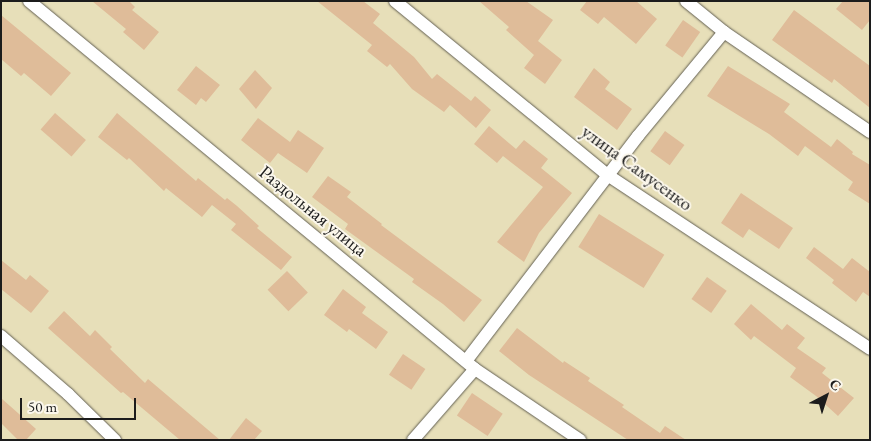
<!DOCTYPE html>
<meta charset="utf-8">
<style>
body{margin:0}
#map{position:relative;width:871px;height:441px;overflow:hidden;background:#e7dfb9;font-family:"EB Garamond",serif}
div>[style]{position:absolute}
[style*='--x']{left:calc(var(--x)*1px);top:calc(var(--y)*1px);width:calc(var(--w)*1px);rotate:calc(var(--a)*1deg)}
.building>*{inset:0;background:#dfbc99;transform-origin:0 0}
.roads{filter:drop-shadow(0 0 1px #636053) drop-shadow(0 0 1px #636053)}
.minor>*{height:12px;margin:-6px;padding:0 6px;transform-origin:6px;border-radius:6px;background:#fff}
span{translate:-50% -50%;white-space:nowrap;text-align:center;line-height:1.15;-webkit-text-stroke:4px #fbf7ec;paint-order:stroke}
.street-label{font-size:19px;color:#1c1c1c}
.frame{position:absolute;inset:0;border:2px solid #1c1c1c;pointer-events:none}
.north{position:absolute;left:801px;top:371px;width:50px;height:50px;-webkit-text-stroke:4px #fbf7ec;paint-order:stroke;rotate:40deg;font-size:14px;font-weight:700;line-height:20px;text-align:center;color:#1c1c1c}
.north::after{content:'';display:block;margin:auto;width:18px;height:22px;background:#1c1c1c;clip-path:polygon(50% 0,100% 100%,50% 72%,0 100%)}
.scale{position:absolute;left:20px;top:398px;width:116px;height:22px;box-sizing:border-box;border:2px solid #1c1c1c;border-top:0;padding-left:6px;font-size:15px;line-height:18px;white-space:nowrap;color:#1c1c1c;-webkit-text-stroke:4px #fbf7ec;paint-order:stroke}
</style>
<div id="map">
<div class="building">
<i style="clip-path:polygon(92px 1px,129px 1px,135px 7px,132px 10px,159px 32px,144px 50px,123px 32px,126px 29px)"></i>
<i style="clip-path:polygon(317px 1px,363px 1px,380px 14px,373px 23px,414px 57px,432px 79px,437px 74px,471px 101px,475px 96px,491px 110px,476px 128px,450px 105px,444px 112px,412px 89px,390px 64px,387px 67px,367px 51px,372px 45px)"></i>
<i style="clip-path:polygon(479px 1px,526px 1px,553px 20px,538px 41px,562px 60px,545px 84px,524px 68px,534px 55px,506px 30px,509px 27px)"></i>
<i style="clip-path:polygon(587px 1px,636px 1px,657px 19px,636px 44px,604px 17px,598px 24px,580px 10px)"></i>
<i style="clip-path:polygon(843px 1px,870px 1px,870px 20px,862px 30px,836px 9px)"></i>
<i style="clip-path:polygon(794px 10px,870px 66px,870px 108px,834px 79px,832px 83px,772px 40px)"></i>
<i style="clip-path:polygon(1px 15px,71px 73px,51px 96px,24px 73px,21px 76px,1px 59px)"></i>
<i style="left:683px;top:20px;width:21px;height:31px;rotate:35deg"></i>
<i style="clip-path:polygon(196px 66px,220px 85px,206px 102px,201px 98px,196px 105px,177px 90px)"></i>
<i style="clip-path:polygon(728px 66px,790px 104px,784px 112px,831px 147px,837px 139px,853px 152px,852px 154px,870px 165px,870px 204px,848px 190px,853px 182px,805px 146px,798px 156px,769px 134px,707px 96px)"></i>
<i style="clip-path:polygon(594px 68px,610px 82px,605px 89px,632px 109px,617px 130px,574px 97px)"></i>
<i style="clip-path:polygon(255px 70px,272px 88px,256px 109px,239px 89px)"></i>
<i style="left:55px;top:113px;width:41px;height:22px;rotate:41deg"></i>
<i style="clip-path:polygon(117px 113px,196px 181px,198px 178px,225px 200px,227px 198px,237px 206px,259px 226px,257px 228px,292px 257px,281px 270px,231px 230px,236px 224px,212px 205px,202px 217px,166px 188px,164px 191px,129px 158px,127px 160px,98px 137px)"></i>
<i style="clip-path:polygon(258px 118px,290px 142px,298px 130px,324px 148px,307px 173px,278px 153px,270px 163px,241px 140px)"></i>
<i style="clip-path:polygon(489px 126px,516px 149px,524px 140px,548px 159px,541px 168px,572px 193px,539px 233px,524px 262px,497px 242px,543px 187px,503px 156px,497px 163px,474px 144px)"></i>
<i style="left:665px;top:131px;width:24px;height:25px;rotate:36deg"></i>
<i style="clip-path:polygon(328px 176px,351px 192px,347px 197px,382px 224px,381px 225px,482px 300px,464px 322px,443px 304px,412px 282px,414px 279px,345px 229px,348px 224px,312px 197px)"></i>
<i style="clip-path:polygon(741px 193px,793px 228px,779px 249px,749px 229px,743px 238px,721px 223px)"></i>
<i style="left:599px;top:214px;width:77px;height:39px;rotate:32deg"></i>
<i style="clip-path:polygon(814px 247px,843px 269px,852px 258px,870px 272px,870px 297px,863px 292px,856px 302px,832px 283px,834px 280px,806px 258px)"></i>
<i style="clip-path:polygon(1px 260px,26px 280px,30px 275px,49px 291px,31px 313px,1px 289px)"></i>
<i style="left:287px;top:271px;width:30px;height:27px;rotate:46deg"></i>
<i style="left:707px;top:277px;width:24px;height:27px;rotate:35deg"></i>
<i style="clip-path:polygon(343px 289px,366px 307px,362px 313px,388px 332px,376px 349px,349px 329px,347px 332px,324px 315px)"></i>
<i style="clip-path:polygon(751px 304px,782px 330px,787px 324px,805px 338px,797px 348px,826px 368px,822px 373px,854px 398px,838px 416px,816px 396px,790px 377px,796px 368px,754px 336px,751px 340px,734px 324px)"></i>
<i style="clip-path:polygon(64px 311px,90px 336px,95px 330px,112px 347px,110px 349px,145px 383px,148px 379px,220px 440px,180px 440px,123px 392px,121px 393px,48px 328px)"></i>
<i style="clip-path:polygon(517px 328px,563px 363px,564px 361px,590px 378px,588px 381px,624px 405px,622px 407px,660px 433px,665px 426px,686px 440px,628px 440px,529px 375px,499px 351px)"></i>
<i style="left:403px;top:354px;width:27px;height:25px;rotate:34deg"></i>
<i style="left:472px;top:393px;width:37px;height:27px;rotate:34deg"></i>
<i style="clip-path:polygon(1px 398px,36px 429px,26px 440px,18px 440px,1px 423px)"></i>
<i style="clip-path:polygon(246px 418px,262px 431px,254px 440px,229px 440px)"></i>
</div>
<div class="roads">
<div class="minor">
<i style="--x:29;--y:1;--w:578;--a:39.53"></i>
<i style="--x:475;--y:369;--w:127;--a:34.1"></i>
<i style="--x:395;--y:1;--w:276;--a:39.3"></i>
<i style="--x:609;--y:176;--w:313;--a:33.5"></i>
<i style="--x:686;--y:1;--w:49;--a:39.2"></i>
<i style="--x:724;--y:32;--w:177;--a:34.4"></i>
<i style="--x:1;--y:336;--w:89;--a:40.9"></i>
<i style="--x:68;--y:394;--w:66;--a:44.4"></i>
<i style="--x:466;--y:361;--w:283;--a:-52.6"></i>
<i style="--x:638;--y:136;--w:135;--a:-50.4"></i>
<i style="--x:413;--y:440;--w:94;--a:-48.9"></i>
</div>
</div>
<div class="street-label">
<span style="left:637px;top:168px;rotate:36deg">улица Самусенко</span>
<span style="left:313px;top:211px;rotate:39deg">Раздольная улица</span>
</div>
<div class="frame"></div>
<div class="north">С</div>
<div class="scale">50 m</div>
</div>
